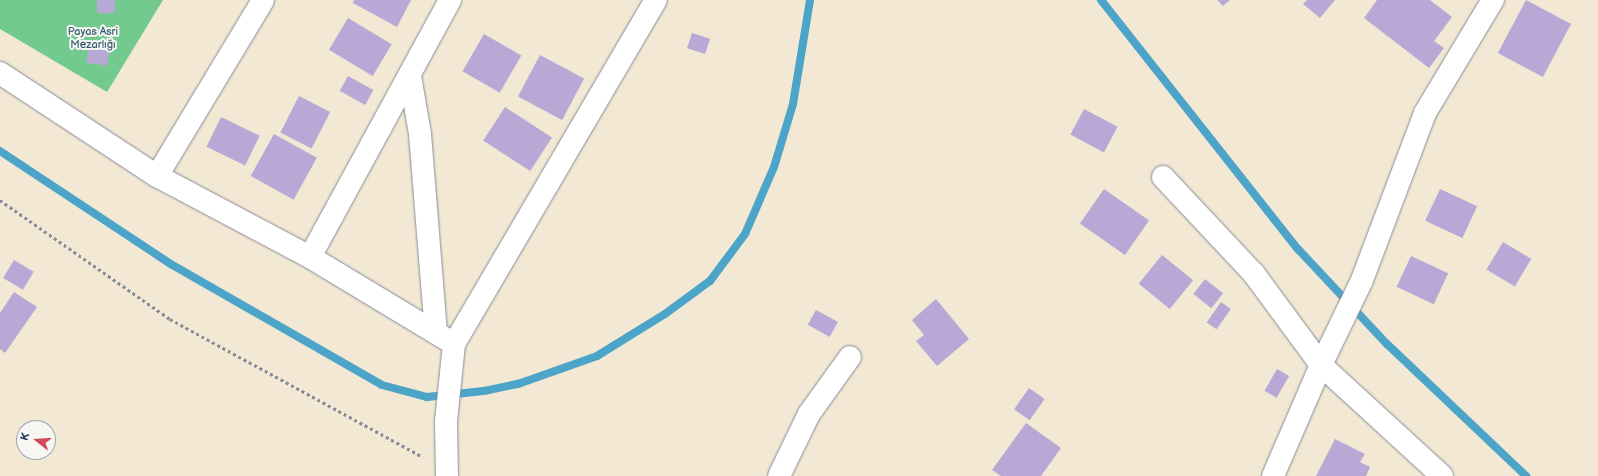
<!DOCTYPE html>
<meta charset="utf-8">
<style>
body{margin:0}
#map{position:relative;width:1598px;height:476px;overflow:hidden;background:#f2e8d3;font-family:"Balsamiq Sans",sans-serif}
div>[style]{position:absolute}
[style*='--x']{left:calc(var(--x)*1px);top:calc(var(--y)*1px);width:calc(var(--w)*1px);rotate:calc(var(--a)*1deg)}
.green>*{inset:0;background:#72ca8f}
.stream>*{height:8px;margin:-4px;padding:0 4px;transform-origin:4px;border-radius:4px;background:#4ca4c9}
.building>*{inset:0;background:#b7a8d5;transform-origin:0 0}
.path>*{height:2.5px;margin-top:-1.25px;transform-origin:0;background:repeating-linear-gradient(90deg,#868c98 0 3px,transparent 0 6px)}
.roads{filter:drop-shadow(0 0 1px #868c98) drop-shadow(0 0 1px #868c98)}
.minor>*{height:22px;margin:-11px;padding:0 11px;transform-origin:11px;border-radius:11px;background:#fff}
span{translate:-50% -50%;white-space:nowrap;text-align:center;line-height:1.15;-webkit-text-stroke:4px #f6f6f2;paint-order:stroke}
.park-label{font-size:11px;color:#355e6d}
.north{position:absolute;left:16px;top:420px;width:40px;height:40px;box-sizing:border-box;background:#f6f6f2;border:1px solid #9ea6b7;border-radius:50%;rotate:287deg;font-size:11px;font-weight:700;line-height:16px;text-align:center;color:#1b2f5e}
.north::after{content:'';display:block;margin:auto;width:14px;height:18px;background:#d1495b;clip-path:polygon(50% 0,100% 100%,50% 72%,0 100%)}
</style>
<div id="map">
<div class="green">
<i style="clip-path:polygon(0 0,163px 0,107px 92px,0 29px)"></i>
</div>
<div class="stream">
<i style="--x:1101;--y:0;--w:318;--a:51.7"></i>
<i style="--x:1298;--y:249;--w:130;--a:46.9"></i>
<i style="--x:1387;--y:344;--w:192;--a:43.5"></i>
<i style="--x:0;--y:151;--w:203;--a:33.5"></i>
<i style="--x:169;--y:263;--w:245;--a:29.8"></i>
<i style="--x:382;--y:385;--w:47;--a:14.9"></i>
<i style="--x:427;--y:397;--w:57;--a:-6"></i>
<i style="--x:484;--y:391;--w:35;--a:-12"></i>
<i style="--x:518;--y:384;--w:84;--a:-19.5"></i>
<i style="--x:597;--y:356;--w:80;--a:-31.7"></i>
<i style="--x:665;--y:314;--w:56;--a:-36.3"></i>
<i style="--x:710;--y:281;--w:59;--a:-53.3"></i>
<i style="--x:745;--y:234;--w:73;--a:-66.6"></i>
<i style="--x:774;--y:167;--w:66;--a:-73.2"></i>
<i style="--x:793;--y:104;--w:105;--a:-80.7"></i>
</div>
<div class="building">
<i style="left:97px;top:0;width:18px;height:13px"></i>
<i style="clip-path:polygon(354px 0,411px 0,397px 27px,353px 3px)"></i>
<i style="clip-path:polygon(1217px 0,1230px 0,1223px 6px)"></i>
<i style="clip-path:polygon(1307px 0,1335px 0,1320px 18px,1303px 4px)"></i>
<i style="clip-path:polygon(1377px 0,1430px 0,1452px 17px,1434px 41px,1444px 48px,1429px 68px,1364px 18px)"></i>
<i style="left:1526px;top:0;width:51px;height:60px;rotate:28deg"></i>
<i style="left:348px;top:18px;width:51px;height:37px;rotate:31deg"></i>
<i style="left:692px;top:33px;width:19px;height:16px;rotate:18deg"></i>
<i style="left:484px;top:34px;width:43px;height:43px;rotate:30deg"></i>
<i style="left:89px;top:45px;width:21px;height:18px;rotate:8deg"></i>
<i style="left:540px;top:55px;width:50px;height:47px;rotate:28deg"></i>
<i style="left:348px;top:76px;width:29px;height:17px;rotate:29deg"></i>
<i style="left:299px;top:96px;width:35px;height:41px;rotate:27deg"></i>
<i style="left:505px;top:107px;width:56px;height:40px;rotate:33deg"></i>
<i style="left:1084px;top:109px;width:38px;height:29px;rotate:28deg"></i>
<i style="left:221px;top:117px;width:43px;height:33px;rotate:26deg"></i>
<i style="left:274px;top:134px;width:49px;height:48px;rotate:29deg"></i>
<i style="left:1104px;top:189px;width:55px;height:42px;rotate:35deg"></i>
<i style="left:1440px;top:189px;width:41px;height:35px;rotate:25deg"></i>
<i style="left:1503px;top:242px;width:33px;height:32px;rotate:31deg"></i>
<i style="left:1162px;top:255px;width:40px;height:37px;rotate:39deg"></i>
<i style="left:1411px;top:256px;width:41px;height:34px;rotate:25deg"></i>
<i style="left:14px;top:260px;width:23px;height:21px;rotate:31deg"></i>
<i style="left:1205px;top:279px;width:23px;height:19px;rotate:38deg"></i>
<i style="clip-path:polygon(14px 292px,37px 307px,5px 353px,0 349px,0 313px)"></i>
<i style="clip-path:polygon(936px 299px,969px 339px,937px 366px,916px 341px,924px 335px,912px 320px)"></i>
<i style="left:1221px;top:302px;width:12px;height:25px;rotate:35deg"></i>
<i style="left:816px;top:310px;width:25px;height:17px;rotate:29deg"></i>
<i style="left:1277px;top:369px;width:14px;height:25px;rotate:30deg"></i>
<i style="left:1029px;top:388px;width:19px;height:26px;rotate:35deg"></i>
<i style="clip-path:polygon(1026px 423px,1061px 448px,1041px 476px,1001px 476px,992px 470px)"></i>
<i style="clip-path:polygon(1335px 439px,1365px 454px,1360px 462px,1370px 467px,1366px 476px,1316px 476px)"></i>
</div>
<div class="path">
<i style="--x:0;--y:200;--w:208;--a:35"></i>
<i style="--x:170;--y:319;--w:288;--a:28.6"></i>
</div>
<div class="roads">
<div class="minor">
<i style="--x:0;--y:73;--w:188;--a:33.3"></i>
<i style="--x:157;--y:176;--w:173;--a:27.9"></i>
<i style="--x:310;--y:257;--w:168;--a:31.1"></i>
<i style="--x:454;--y:344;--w:77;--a:95.9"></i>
<i style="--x:446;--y:421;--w:55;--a:89"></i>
<i style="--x:410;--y:76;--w:59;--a:80.2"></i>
<i style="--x:420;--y:134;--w:199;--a:85.4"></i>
<i style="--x:157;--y:176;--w:205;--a:-58.9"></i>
<i style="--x:1163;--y:177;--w:133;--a:46.8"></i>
<i style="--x:1254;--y:274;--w:113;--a:53.6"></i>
<i style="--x:1321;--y:365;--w:164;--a:42.5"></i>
<i style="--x:310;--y:257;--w:293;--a:-61.4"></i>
<i style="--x:454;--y:344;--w:399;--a:-59.6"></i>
<i style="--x:779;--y:476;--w:69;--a:-64.2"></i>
<i style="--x:809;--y:414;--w:70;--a:-54.3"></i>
<i style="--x:1273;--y:476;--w:121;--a:-66.6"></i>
<i style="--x:1321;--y:365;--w:94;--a:-64.2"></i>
<i style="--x:1362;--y:280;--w:178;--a:-69.3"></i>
<i style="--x:1425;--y:113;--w:132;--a:-59"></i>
</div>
</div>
<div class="park-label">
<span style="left:93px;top:39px">Payas Asri<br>Mezarlığı</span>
</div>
<div class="north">K</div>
</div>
